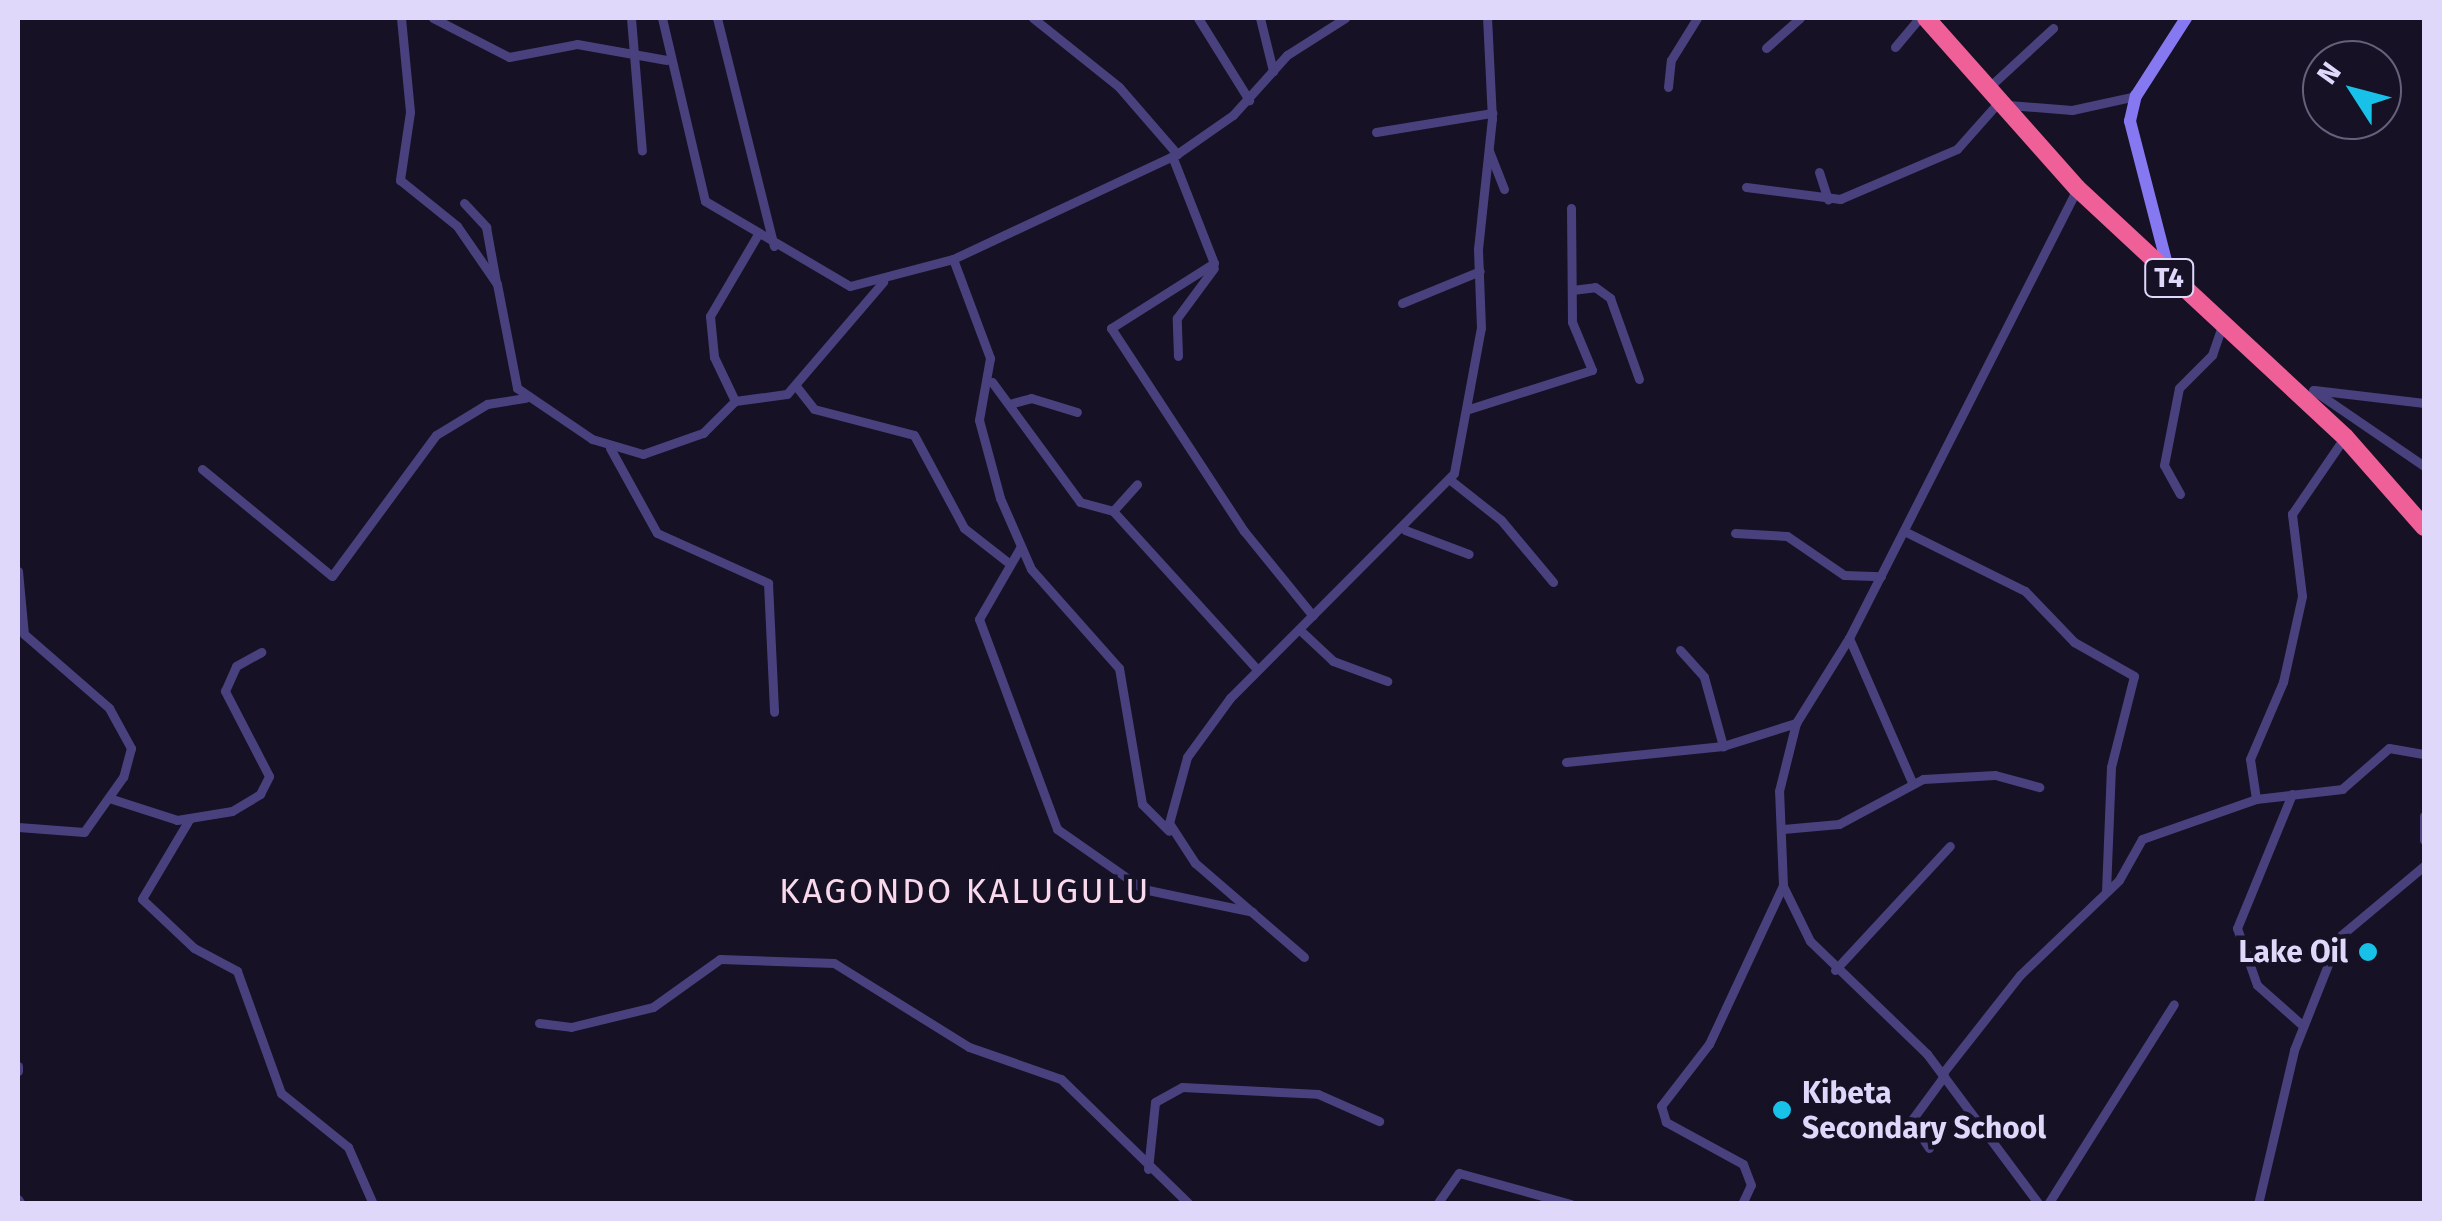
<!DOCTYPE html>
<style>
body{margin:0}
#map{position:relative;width:2442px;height:1221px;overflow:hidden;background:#161124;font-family:"Fira Sans",sans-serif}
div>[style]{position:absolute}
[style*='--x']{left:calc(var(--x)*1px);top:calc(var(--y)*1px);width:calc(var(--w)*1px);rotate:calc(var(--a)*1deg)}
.street>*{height:9px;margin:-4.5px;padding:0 4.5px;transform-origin:4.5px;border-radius:4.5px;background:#48417e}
.secondary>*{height:12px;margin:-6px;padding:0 6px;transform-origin:6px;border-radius:6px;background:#8678f1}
.highway>*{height:18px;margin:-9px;padding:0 9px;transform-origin:9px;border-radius:9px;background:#ef5f98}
.dots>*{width:28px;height:28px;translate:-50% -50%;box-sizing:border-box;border:5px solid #161124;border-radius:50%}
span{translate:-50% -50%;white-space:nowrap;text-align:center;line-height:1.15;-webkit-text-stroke:9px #161124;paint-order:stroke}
.shield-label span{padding:2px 8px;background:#161124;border:2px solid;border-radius:8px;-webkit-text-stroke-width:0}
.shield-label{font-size:28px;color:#dfd8fb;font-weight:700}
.poi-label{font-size:30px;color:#dfd8fb;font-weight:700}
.right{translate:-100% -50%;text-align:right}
.left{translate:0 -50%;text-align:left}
.quarter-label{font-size:35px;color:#fbd9ec;letter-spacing:2.5px}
.frame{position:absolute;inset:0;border:20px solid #dfd8fb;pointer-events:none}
.north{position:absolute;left:2302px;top:40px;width:100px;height:100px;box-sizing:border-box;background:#161124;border:2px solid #66617a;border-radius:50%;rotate:306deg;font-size:28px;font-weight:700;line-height:40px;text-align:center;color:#dfd8fb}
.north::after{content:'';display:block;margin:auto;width:35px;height:45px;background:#18c1e7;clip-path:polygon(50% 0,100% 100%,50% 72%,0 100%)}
</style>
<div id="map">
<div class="street">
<i style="--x:401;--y:18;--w:94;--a:84.5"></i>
<i style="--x:410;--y:112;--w:69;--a:98.4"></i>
<i style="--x:400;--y:180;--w:73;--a:38.9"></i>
<i style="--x:457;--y:226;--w:70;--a:55.4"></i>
<i style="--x:497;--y:284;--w:106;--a:79.1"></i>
<i style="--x:517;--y:388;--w:91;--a:34.2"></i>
<i style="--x:592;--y:439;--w:53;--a:16.4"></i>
<i style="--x:643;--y:454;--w:64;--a:-19.3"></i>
<i style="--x:703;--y:433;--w:45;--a:-45"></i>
<i style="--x:735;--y:401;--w:52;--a:-7.7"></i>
<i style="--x:787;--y:394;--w:148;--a:-49.4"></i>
<i style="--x:433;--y:18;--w:85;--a:27.2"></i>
<i style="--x:509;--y:57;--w:69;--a:-10.8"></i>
<i style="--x:577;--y:44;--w:91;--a:10.1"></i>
<i style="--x:631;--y:18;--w:133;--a:85.3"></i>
<i style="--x:662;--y:18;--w:188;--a:76.8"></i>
<i style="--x:705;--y:201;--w:168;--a:30.4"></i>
<i style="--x:850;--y:286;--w:106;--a:-14.7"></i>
<i style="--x:953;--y:259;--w:247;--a:-25.1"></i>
<i style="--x:1177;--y:154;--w:68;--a:-34.9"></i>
<i style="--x:1233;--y:115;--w:81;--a:-48"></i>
<i style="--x:1287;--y:55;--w:69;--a:-32.5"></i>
<i style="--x:717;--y:18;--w:235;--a:76"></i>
<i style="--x:1033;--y:18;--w:110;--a:38.7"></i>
<i style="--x:1119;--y:87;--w:89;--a:49.1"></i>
<i style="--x:1198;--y:18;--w:97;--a:58.1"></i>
<i style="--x:1260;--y:18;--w:55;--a:76.2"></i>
<i style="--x:1895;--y:47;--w:38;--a:-50"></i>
<i style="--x:1766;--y:48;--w:45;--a:-41.4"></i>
<i style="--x:1668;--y:87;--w:27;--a:-84"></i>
<i style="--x:1671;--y:60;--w:49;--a:-58.2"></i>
<i style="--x:1987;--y:89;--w:90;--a:-42.7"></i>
<i style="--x:1376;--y:132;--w:118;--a:-9.3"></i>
<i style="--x:1489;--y:151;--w:41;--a:68.5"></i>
<i style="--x:1172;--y:156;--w:115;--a:68.6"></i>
<i style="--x:1214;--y:263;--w:122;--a:147.7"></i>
<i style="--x:1111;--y:328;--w:243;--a:56.8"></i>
<i style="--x:1244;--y:531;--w:109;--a:50.9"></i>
<i style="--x:1819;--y:172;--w:29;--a:72"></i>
<i style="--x:1746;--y:187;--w:95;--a:7.3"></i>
<i style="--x:1840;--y:199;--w:127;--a:-23.1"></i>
<i style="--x:1957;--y:149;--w:60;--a:-48.4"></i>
<i style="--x:1997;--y:104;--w:75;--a:4.6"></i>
<i style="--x:2072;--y:110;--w:66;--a:-12.3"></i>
<i style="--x:464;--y:203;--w:33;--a:47"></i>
<i style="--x:486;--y:227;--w:56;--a:79.7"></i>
<i style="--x:953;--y:259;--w:106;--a:69.5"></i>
<i style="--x:990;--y:358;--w:63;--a:100.1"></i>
<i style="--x:979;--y:420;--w:81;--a:74.9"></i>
<i style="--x:1000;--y:498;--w:77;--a:66.4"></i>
<i style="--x:1031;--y:569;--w:132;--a:48.4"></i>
<i style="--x:1119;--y:668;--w:138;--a:80.4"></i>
<i style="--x:1142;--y:804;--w:38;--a:45"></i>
<i style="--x:1572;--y:290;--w:23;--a:-7"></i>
<i style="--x:1595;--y:287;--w:19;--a:36"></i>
<i style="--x:1610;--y:298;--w:86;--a:70.3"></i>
<i style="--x:1402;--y:303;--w:84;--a:-22.3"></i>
<i style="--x:1178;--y:356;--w:38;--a:-92"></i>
<i style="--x:1177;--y:318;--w:62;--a:-53.5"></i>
<i style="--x:992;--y:382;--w:149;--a:53.7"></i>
<i style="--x:1080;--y:502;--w:34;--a:15"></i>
<i style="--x:1113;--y:511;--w:36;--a:-48"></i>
<i style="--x:796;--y:386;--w:29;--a:52"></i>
<i style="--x:814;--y:409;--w:103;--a:14.6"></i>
<i style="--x:914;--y:435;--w:106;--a:61.7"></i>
<i style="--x:964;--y:528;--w:58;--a:38"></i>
<i style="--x:2313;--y:390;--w:135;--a:34.4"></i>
<i style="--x:2314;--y:390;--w:111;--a:6.7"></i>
<i style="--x:735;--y:401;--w:49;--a:-115.5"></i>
<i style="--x:714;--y:357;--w:41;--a:-95.6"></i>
<i style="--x:710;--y:316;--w:93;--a:-59.6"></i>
<i style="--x:1009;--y:404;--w:23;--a:-15"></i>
<i style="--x:1031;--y:398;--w:48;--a:16.9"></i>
<i style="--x:1469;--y:409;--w:129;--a:-17.6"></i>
<i style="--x:1592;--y:370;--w:52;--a:-112.6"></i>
<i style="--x:1572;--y:322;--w:114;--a:-90.5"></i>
<i style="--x:610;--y:448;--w:97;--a:61.1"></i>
<i style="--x:657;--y:533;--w:122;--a:24.2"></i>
<i style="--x:768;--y:583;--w:129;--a:87.3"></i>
<i style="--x:202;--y:469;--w:168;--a:39.5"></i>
<i style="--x:332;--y:576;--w:175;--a:-53.6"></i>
<i style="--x:436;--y:435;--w:60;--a:-31.3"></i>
<i style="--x:487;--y:404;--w:39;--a:-9"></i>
<i style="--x:1449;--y:479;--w:66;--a:38.3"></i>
<i style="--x:1501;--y:520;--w:81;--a:50"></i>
<i style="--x:2180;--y:494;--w:33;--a:-119"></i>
<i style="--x:2164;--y:465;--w:78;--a:-79"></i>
<i style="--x:2179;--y:388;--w:47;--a:-45"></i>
<i style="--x:2212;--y:355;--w:31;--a:-71"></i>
<i style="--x:1113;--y:511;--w:214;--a:47.7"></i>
<i style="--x:1405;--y:530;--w:68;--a:20.6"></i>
<i style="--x:1904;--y:531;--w:135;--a:26.4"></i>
<i style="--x:2025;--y:591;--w:71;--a:46.1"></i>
<i style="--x:2074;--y:642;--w:69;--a:29.5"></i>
<i style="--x:2134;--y:676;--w:94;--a:104.2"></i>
<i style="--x:2111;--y:767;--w:125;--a:92.3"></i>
<i style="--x:1735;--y:533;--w:52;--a:3.3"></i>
<i style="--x:1787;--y:536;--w:69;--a:34.4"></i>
<i style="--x:1844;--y:575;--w:37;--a:2"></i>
<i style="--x:1020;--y:548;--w:82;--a:120"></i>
<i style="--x:979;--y:619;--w:224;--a:69.6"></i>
<i style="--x:1057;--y:829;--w:105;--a:34.9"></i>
<i style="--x:1143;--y:889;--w:112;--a:11.8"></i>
<i style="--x:18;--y:571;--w:63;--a:84.6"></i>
<i style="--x:24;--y:634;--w:113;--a:41"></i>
<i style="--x:109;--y:708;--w:46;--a:61.2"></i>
<i style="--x:131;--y:748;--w:30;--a:105"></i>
<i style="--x:123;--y:777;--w:67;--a:125.3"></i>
<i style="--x:84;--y:832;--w:66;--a:-175.7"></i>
<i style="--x:1300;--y:630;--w:45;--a:43.2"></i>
<i style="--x:1333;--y:661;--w:58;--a:20.3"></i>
<i style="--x:1849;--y:638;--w:157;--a:66.4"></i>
<i style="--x:1680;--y:650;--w:36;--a:48"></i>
<i style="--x:1704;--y:677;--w:72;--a:74.6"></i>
<i style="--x:1566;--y:762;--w:158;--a:-5.8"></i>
<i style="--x:1723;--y:746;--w:77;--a:-17.5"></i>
<i style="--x:2292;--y:794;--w:145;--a:112.3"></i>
<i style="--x:2237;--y:928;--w:60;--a:70.7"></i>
<i style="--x:2257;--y:985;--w:60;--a:41.6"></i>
<i style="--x:109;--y:798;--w:71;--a:17.9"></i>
<i style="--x:177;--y:820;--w:56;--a:-9.3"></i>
<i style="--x:232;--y:811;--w:33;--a:-31"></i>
<i style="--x:260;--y:794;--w:20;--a:-63"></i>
<i style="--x:269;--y:776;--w:96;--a:-117.4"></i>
<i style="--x:225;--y:691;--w:27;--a:-66"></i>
<i style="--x:236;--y:666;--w:29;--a:-29"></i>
<i style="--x:2256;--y:799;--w:40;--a:-98.5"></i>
<i style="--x:2250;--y:759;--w:84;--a:-66.8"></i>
<i style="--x:2283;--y:682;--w:88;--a:-77.5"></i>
<i style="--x:2302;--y:596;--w:83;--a:-97"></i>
<i style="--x:2292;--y:514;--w:92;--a:-55.6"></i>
<i style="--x:2424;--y:816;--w:24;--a:90"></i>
<i style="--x:190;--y:818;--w:94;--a:120.7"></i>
<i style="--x:142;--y:899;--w:71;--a:43.3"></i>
<i style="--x:194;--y:948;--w:49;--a:28.1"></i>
<i style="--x:237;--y:971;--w:130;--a:70.2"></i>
<i style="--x:281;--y:1093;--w:86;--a:38.9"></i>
<i style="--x:348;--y:1147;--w:62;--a:66.3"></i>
<i style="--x:1783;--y:829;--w:56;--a:-5.1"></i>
<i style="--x:1839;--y:824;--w:95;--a:-28.2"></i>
<i style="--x:1923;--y:779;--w:72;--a:-3.2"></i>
<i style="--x:1995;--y:775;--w:46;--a:15.3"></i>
<i style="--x:1783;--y:886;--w:61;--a:63.9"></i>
<i style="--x:1810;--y:941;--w:163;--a:44"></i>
<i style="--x:1927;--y:1054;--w:187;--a:53.3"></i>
<i style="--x:1304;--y:957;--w:144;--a:-139.2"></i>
<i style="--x:1195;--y:863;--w:48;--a:-123"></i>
<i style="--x:1169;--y:823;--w:68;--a:-74.7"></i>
<i style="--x:1187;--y:757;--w:73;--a:-53.9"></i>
<i style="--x:1230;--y:698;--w:317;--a:-45.1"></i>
<i style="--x:1454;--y:473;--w:147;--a:-79.5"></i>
<i style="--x:1481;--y:328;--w:79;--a:-92.2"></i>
<i style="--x:1478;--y:249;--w:131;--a:-83.9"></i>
<i style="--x:1492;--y:119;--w:101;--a:-92.8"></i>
<i style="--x:1835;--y:970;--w:169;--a:-47.2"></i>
<i style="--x:539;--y:1023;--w:32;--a:7"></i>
<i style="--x:571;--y:1027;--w:84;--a:-13.7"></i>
<i style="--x:653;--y:1007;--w:82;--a:-35.6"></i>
<i style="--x:720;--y:959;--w:114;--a:2"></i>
<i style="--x:834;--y:963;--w:159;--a:31.9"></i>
<i style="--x:969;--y:1047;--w:97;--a:19.2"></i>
<i style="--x:1061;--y:1079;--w:179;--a:44.3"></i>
<i style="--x:18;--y:1066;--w:5;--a:90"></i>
<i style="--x:1942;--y:1074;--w:126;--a:-51.8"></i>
<i style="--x:2020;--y:975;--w:137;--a:-43.8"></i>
<i style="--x:2119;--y:880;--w:47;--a:-60.7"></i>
<i style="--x:2142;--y:839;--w:121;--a:-19.3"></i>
<i style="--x:2256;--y:799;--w:87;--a:-6.6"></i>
<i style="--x:2342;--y:789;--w:62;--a:-41.1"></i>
<i style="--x:2389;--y:748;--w:36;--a:10"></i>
<i style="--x:1929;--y:1148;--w:32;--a:-124"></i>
<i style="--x:1911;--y:1121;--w:56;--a:-53.7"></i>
<i style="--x:1148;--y:1169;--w:67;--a:-84"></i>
<i style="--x:1155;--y:1102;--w:31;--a:-29"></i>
<i style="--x:1182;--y:1087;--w:136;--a:2.9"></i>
<i style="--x:1318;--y:1094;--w:67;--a:23.9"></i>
<i style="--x:18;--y:1199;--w:6;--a:59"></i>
<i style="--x:1437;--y:1204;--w:38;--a:-55"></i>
<i style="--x:1459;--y:1173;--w:116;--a:15.5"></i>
<i style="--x:1742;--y:1204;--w:21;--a:-65"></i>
<i style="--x:1751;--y:1185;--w:22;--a:-111"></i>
<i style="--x:1743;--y:1164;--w:88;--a:-151.4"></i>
<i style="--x:1666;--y:1122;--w:17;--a:-107"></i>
<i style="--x:1661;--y:1106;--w:78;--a:-52.3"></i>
<i style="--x:1709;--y:1044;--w:175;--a:-65"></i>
<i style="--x:1783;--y:885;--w:94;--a:-92.4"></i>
<i style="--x:1779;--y:791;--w:70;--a:-76"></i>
<i style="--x:1796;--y:723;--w:100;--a:-58.1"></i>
<i style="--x:1849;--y:638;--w:504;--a:-63.08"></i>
<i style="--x:2048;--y:1204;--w:236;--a:-57.8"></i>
<i style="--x:2258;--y:1204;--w:158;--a:-76.8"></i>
<i style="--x:2294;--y:1050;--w:122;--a:-68.3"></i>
<i style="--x:2339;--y:937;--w:111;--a:-39.9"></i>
</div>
<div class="secondary">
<i style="--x:2170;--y:276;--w:160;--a:-104.5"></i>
<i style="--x:2130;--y:121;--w:26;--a:-77"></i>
<i style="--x:2136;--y:96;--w:93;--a:-57.3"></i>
</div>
<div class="highway">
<i style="--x:1926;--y:18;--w:227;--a:48.4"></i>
<i style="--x:2077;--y:188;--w:366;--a:42.9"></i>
<i style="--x:2345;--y:437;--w:120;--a:48.7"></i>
</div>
<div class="dots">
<i style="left:2368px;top:952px;background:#18c1e7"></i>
<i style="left:1782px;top:1110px;background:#18c1e7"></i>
</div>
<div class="shield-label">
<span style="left:2169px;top:278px">T4</span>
</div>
<div class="poi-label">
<span class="right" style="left:2348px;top:952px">Lake Oil</span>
<span class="left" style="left:1802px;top:1110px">Kibeta<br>Secondary School</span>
</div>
<div class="quarter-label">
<span style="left:965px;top:891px">KAGONDO KALUGULU</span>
</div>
<div class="frame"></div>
<div class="north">N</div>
</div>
